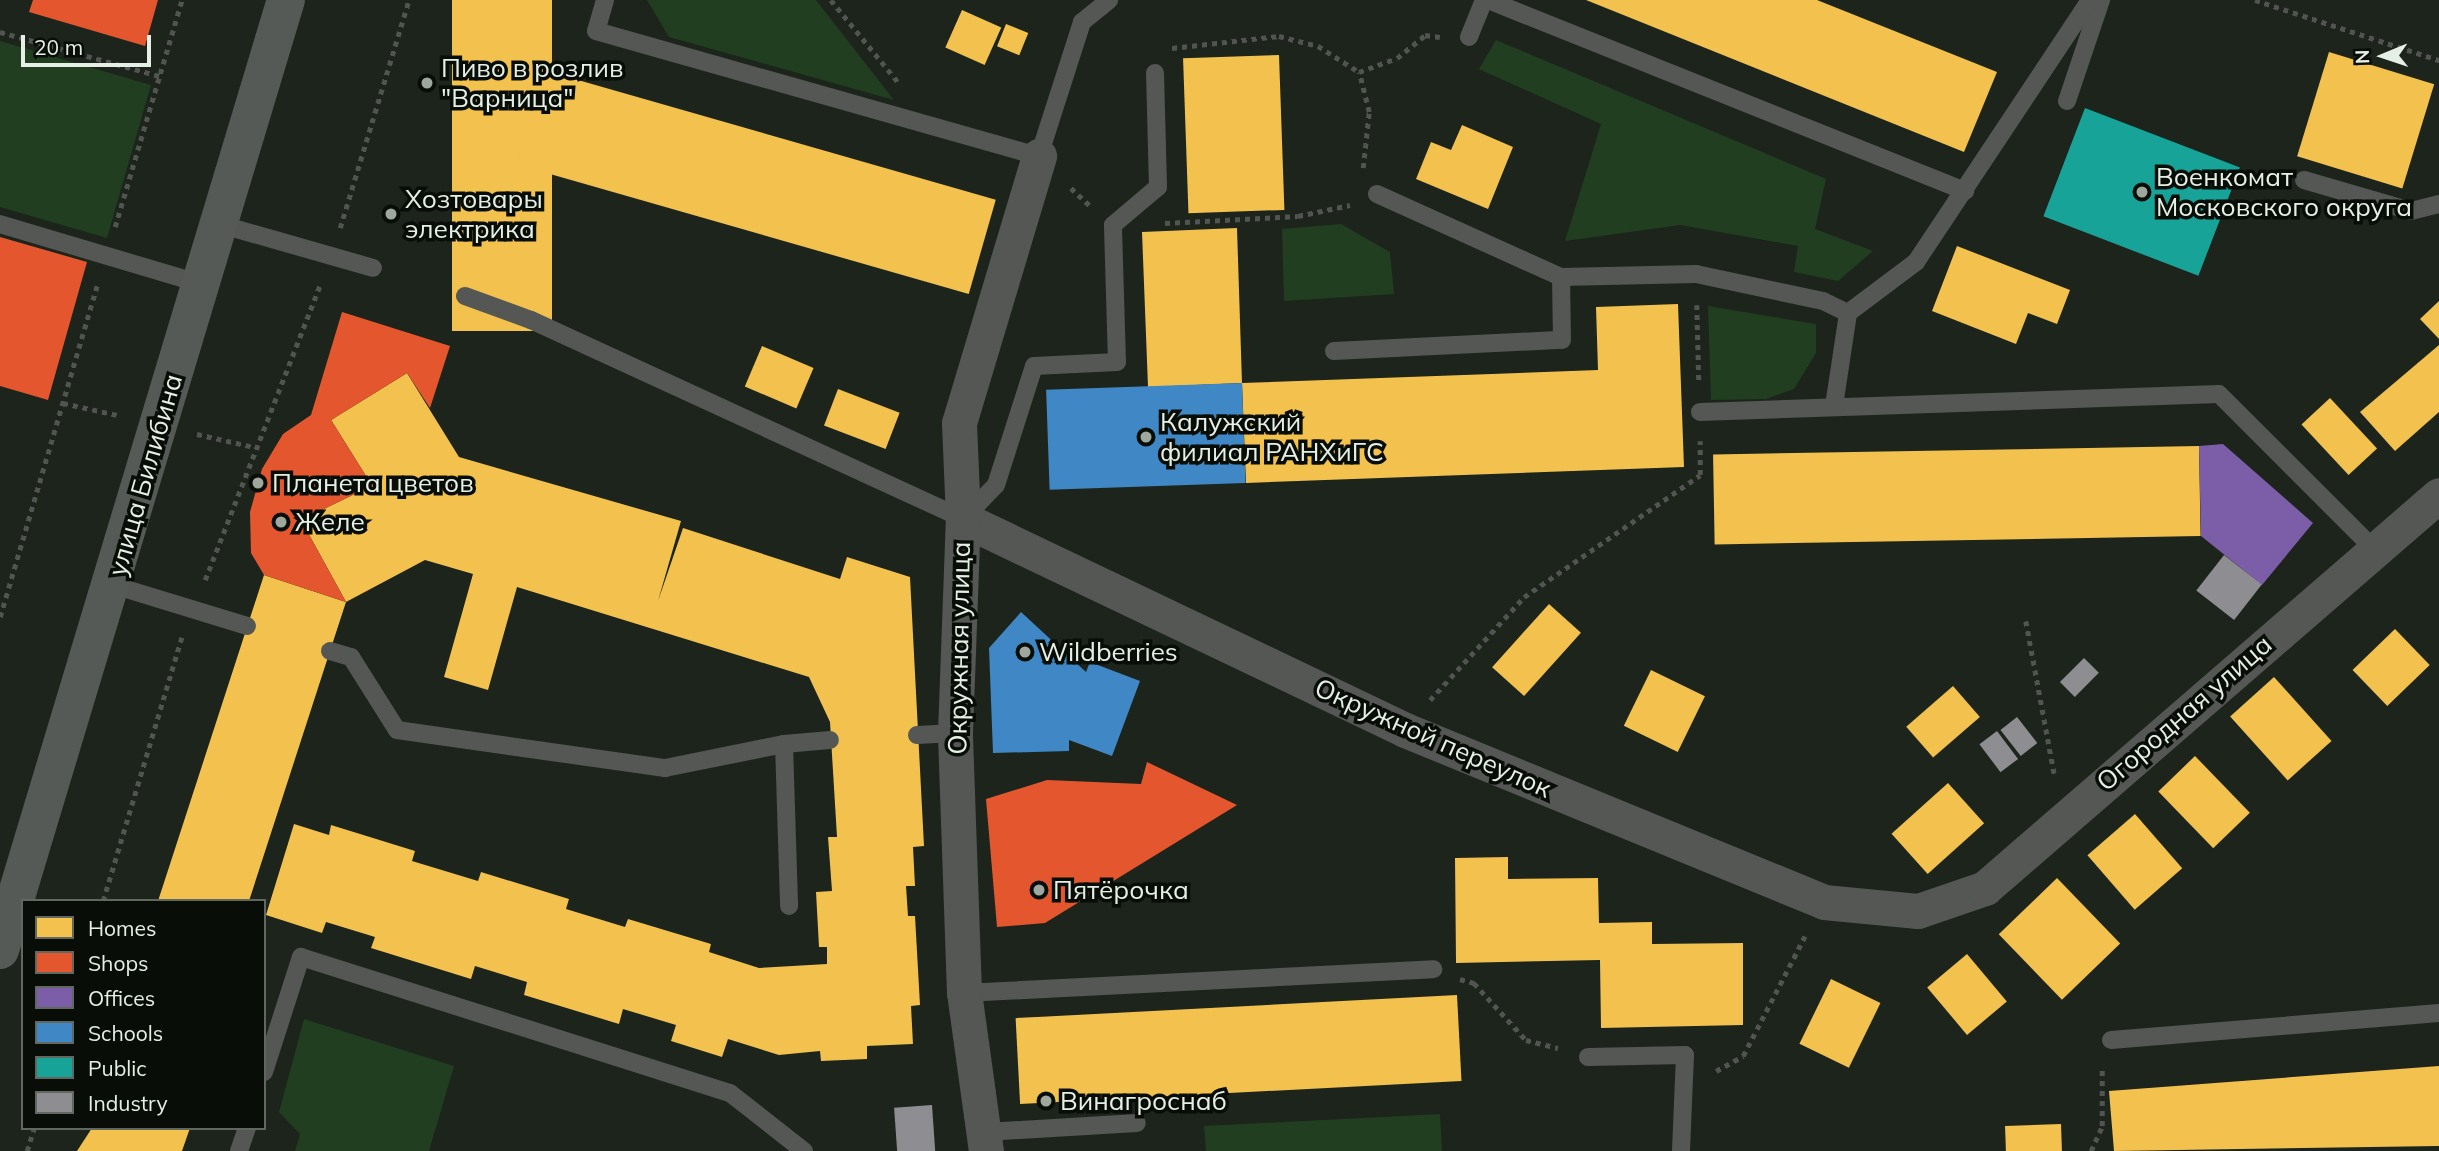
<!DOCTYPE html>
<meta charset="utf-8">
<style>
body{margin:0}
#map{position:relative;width:2439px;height:1151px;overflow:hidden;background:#1c241c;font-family:Mulish,sans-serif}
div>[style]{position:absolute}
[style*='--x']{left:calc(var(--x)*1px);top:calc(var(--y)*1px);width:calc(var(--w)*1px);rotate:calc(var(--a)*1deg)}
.green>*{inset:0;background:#213e20}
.homes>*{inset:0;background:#f2c14e;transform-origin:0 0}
.shops>*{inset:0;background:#e4572e}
.offices>*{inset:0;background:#7b5ea7}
.schools>*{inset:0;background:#3f88c5;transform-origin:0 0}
.public>*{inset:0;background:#17a398;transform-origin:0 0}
.industry>*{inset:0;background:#8d8d92;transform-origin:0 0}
.path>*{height:4.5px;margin-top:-2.25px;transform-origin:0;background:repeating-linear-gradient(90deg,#515450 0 5px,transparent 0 10px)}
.service>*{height:18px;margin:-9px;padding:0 9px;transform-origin:9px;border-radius:9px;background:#545754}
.minor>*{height:35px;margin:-17.5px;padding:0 17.5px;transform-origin:17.5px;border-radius:17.5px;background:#545754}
.secondary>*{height:38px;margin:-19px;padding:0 19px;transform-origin:19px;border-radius:19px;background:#565a56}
.dots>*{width:19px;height:19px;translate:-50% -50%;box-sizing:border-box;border:4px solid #080e07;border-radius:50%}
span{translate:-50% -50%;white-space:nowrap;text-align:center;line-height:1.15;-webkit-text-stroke:7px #080e07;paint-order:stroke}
.poi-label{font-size:26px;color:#e6efe5}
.left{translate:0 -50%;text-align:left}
.street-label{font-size:26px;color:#e6efe5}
.legend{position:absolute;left:21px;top:899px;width:245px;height:231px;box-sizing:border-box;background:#080e07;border:2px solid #616860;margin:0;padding:9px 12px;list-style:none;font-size:21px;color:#e6efe5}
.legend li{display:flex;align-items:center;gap:14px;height:35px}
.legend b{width:35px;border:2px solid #616860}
.north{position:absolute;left:2348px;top:21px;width:70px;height:70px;-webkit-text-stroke:5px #080e07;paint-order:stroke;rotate:268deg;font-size:19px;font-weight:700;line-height:28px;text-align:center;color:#e6efe5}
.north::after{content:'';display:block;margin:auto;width:24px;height:32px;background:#e6efe5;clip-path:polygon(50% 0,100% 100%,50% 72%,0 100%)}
.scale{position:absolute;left:21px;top:35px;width:130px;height:32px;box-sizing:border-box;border:4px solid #e6efe5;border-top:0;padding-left:9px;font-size:21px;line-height:24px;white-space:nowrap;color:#e6efe5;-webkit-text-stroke:5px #080e07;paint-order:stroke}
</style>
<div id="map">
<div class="green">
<i style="clip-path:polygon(647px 0,816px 0,894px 100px,669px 37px)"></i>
<i style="clip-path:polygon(1496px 40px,1826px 179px,1815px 229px,1873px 251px,1838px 281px,1794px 272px,1798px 246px,1680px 225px,1565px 241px,1601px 124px,1479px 69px)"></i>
<i style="clip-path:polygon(0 41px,151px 85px,107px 238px,0 207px)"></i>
<i style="clip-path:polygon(1341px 224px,1390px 252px,1394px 294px,1284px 301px,1282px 229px)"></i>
<i style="clip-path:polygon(1708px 306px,1816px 324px,1816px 353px,1794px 389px,1766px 399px,1711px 400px)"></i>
<i style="clip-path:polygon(304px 1019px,454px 1066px,429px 1151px,295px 1151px,300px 1134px,279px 1112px)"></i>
<i style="clip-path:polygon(1440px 1114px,1442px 1151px,1206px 1151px,1204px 1126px)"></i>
</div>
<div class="homes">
<i style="left:452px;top:0;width:100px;height:331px"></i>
<i style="clip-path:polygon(1586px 0,1817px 0,1997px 72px,1964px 152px)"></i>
<i style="left:962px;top:10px;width:43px;height:41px;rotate:24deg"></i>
<i style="left:1006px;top:24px;width:24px;height:24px;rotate:22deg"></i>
<i style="left:2329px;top:52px;width:110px;height:109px;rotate:17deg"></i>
<i style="left:1279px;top:55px;width:155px;height:96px;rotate:88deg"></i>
<i style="left:543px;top:70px;width:471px;height:98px;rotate:16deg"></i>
<i style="clip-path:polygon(1462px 125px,1513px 147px,1488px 209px,1416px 179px,1431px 142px,1451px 150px)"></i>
<i style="clip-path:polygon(1237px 228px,1242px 383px,1598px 370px,1596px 307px,1678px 304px,1684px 467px,1246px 483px,1242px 383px,1148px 387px,1142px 232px)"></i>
<i style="clip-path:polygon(1957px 246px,2070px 290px,2057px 324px,2028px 313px,2016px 344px,1932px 311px)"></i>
<i style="clip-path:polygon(2439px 301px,2439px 339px,2420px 319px)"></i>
<i style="clip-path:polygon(2439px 345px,2439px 412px,2395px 451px,2360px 412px)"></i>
<i style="left:762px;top:346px;width:56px;height:44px;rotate:23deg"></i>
<i style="clip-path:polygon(407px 373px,459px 457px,681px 521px,658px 601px,683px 528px,840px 579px,847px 557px,910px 577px,924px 846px,913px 847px,915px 886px,906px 886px,908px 916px,915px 916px,920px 1005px,911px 1006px,913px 1044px,867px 1046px,867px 1059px,821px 1061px,820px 1051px,779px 1055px,728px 1039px,722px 1057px,671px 1041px,676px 1025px,623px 1009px,619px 1024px,524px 995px,527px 982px,475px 966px,471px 979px,371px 948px,375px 937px,326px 922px,322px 933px,266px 915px,294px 824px,329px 835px,331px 825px,415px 851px,412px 861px,478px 881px,481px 872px,569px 899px,566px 909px,625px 927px,628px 919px,711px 944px,709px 952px,759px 968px,827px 964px,827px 947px,819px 947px,816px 892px,832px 891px,828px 837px,837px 837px,830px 722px,809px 677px,517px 587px,488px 690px,444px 677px,473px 574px,425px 560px,346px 602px,301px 520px,361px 491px,366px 476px,331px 420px)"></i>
<i style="left:838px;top:389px;width:66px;height:39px;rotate:21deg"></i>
<i style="left:2330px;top:398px;width:69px;height:39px;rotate:47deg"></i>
<i style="left:2199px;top:446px;width:90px;height:486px;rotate:89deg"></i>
<i style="clip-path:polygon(264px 575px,346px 602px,330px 651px,249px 901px,158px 901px)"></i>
<i style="left:1549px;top:604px;width:43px;height:85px;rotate:42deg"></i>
<i style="left:2395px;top:629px;width:50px;height:59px;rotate:46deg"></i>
<i style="left:1651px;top:670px;width:60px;height:62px;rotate:26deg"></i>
<i style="left:2274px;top:677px;width:86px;height:59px;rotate:48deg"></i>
<i style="left:1953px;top:686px;width:41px;height:62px;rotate:49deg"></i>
<i style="left:2195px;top:756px;width:79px;height:51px;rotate:46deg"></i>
<i style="left:1948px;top:783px;width:54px;height:76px;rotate:48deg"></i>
<i style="left:2135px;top:814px;width:72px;height:63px;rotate:49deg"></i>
<i style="clip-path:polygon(1508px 857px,1508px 879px,1598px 878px,1599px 923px,1652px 922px,1652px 944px,1743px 943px,1743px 1025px,1601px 1028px,1600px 960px,1456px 963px,1455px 858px)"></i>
<i style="left:2057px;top:878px;width:91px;height:81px;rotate:46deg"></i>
<i style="left:1967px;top:954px;width:62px;height:52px;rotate:50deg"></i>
<i style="left:1831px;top:979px;width:55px;height:72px;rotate:26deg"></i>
<i style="left:1457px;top:995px;width:86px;height:442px;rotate:87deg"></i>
<i style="clip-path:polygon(2439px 1066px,2439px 1146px,2114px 1151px,2109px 1091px)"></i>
<i style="left:2061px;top:1124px;width:27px;height:56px;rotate:88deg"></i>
<i style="clip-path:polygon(92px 1128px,190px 1128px,182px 1151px,77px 1151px)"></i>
</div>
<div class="shops">
<i style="clip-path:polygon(33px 0,158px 0,145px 46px,29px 12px)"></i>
<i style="clip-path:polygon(0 237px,87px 262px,48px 400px,0 386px)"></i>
<i style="clip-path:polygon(342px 312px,450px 346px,430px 408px,407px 373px,331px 420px,366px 476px,361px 491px,301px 520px,346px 602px,264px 575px,251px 553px,250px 512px,262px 469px,283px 434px,311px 415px)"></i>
<i style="clip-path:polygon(1147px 762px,1237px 805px,1045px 923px,997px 927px,986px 799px,1047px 780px,1141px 784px)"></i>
</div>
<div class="offices">
<i style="clip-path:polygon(2223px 444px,2313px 523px,2262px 585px,2201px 536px,2199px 446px)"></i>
</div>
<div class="schools">
<i style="left:1242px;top:383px;width:100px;height:196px;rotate:88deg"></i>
<i style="clip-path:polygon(1021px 612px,1086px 672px,1090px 662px,1140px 681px,1112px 756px,1069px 740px,1069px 751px,993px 753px,989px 648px)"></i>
</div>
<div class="public">
<i style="left:2085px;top:108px;width:166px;height:116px;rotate:21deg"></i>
</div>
<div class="industry">
<i style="left:2224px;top:555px;width:48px;height:45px;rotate:38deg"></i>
<i style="left:2084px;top:658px;width:21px;height:34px;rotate:45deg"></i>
<i style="left:2017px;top:717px;width:33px;height:21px;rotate:52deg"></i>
<i style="left:1997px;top:731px;width:35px;height:22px;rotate:53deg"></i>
<i style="left:932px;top:1105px;width:46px;height:38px;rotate:86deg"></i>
</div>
<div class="path">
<i style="--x:831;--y:0;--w:107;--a:50.7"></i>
<i style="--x:2255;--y:0;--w:194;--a:18.1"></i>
<i style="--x:0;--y:32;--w:166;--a:15.4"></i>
<i style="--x:1172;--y:48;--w:108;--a:-6.4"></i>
<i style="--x:1279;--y:36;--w:40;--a:14.4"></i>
<i style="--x:1318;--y:46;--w:49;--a:32.4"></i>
<i style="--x:1363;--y:168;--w:56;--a:-83.9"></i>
<i style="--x:1369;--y:112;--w:41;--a:-104"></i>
<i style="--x:1359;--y:72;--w:40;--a:-20.2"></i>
<i style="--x:1397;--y:58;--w:36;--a:-39"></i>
<i style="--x:1425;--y:35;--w:15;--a:8"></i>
<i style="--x:1071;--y:188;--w:26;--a:43"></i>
<i style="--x:1165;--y:223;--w:133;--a:-3"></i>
<i style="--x:1298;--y:216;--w:53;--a:-11.9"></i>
<i style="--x:115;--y:227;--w:237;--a:-73.6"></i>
<i style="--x:340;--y:228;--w:238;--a:-73.2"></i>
<i style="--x:1697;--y:305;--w:78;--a:88.5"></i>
<i style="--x:63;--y:403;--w:55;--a:12.5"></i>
<i style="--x:197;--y:434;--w:58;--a:12.8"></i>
<i style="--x:205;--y:580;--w:317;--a:-68.7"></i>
<i style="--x:0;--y:617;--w:345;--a:-73.7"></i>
<i style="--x:2026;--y:621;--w:159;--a:79.5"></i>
<i style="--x:1430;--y:700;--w:139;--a:-47.6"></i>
<i style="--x:1524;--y:597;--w:214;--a:-34.7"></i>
<i style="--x:1700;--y:475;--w:34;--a:-90"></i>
<i style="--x:103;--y:901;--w:277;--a:-73.4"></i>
<i style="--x:1460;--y:979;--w:15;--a:16"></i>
<i style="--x:1474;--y:983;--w:77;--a:47.6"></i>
<i style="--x:1526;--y:1040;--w:33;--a:14"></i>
<i style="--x:1716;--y:1071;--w:31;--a:-29"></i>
<i style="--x:1743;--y:1056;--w:135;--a:-62.7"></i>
<i style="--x:27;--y:1151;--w:24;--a:-73"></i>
<i style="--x:2091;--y:1151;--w:27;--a:-66"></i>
<i style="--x:2102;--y:1126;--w:59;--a:-90"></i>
</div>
<div class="service">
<i style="--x:605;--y:0;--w:32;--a:106"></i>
<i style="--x:596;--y:31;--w:460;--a:15.8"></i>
<i style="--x:1039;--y:156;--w:141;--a:-72.2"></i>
<i style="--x:1082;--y:22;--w:35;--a:-39"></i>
<i style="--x:1488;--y:0;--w:514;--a:21.82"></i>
<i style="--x:1469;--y:37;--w:40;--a:-68"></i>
<i style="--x:2067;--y:101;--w:107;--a:-71.4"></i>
<i style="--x:2304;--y:180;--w:111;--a:16.2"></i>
<i style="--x:2411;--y:211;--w:29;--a:-14"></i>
<i style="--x:1377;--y:194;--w:202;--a:24.3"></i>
<i style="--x:0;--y:224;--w:210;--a:16.6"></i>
<i style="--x:219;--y:224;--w:160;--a:15.9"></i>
<i style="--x:465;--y:296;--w:70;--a:20"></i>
<i style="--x:531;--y:320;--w:476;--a:24.7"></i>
<i style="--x:963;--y:519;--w:47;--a:-45.9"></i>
<i style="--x:996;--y:485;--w:125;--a:-72.3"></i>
<i style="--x:1034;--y:366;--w:83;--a:-2.8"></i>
<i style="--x:1117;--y:362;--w:137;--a:-91.7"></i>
<i style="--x:1113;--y:225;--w:59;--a:-40.2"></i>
<i style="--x:1158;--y:187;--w:114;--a:-91.5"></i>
<i style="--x:1334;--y:351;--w:228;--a:-2.8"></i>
<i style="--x:1562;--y:340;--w:63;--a:-90.9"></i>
<i style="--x:1561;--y:277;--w:135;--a:-1.3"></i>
<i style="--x:1696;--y:274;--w:130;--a:12"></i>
<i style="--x:1823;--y:301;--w:28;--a:26"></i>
<i style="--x:1834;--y:406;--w:94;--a:-81.4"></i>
<i style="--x:1848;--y:313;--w:85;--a:-36.9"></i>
<i style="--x:1916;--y:262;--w:315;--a:-56.4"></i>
<i style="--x:1700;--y:412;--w:519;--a:-1.99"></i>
<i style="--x:2219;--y:394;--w:219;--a:45"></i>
<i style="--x:113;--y:585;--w:140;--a:17"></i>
<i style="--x:330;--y:651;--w:22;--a:16"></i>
<i style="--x:351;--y:657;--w:86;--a:57.8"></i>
<i style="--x:397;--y:730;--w:271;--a:8.1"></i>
<i style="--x:665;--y:768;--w:121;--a:-11.4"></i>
<i style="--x:784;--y:744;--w:162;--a:88.2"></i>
<i style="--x:917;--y:735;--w:38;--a:-3"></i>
<i style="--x:784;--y:744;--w:46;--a:-5"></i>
<i style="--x:964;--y:993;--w:470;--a:-2.9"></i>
<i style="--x:2111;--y:1040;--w:329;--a:-4.7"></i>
<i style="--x:1588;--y:1057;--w:97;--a:-1.2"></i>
<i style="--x:1685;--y:1055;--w:96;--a:92.4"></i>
<i style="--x:264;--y:1072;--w:121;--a:-72.2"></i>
<i style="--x:301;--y:957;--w:450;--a:17.6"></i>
<i style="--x:730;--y:1093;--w:94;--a:38.1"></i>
<i style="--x:986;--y:1132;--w:151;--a:-3.4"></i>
<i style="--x:239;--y:1151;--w:24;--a:-71"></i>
</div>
<div class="minor">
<i style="--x:963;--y:519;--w:490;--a:25.5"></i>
<i style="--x:1405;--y:730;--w:453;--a:22.3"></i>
<i style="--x:1824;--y:902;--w:94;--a:5.5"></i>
<i style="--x:1918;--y:911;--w:71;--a:-18.9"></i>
<i style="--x:1985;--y:888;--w:600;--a:-40.88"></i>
<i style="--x:986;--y:1151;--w:160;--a:-97.9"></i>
<i style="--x:964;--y:993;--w:260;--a:-92"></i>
<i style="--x:955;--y:733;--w:214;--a:-87.9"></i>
<i style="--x:963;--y:519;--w:96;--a:-92.4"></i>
<i style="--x:959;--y:423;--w:279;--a:-73.3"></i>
</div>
<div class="secondary">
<i style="--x:0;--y:950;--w:992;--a:-73.25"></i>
</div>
<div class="dots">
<i style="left:427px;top:83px;background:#9fa89f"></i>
<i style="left:2142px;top:192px;background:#9fa89f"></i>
<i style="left:391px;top:214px;background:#9fa89f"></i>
<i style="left:1146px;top:437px;background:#9fa89f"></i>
<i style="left:258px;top:483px;background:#9fa89f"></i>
<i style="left:281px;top:522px;background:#9fa89f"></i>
<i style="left:1025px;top:652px;background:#9fa89f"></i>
<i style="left:1039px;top:890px;background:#9fa89f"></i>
<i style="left:1046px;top:1101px;background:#9fa89f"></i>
</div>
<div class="poi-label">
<span class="left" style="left:441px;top:83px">Пиво в розлив<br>"Варница"</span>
<span class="left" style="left:2156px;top:192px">Военкомат<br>Московского округа</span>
<span class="left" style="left:405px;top:214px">Хозтовары<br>электрика</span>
<span class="left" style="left:1160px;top:437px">Калужский<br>филиал РАНХиГС</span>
<span class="left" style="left:272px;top:483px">Планета цветов</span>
<span class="left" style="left:295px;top:522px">Желе</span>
<span class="left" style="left:1039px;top:652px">Wildberries</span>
<span class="left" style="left:1053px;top:890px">Пятёрочка</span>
<span class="left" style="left:1060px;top:1101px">Винагроснаб</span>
</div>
<div class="street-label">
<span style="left:145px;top:475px;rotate:-74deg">улица Билибина</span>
<span style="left:959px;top:648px;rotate:-89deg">Окружная улица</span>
<span style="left:2184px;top:713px;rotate:-41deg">Огородная улица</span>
<span style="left:1433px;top:738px;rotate:24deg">Окружной переулок</span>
</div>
<ul class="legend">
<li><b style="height:19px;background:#f2c14e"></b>Homes</li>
<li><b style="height:19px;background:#e4572e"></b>Shops</li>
<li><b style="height:19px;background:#7b5ea7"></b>Offices</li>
<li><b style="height:19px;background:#3f88c5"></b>Schools</li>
<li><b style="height:19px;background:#17a398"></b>Public</li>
<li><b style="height:19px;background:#8d8d92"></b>Industry</li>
</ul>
<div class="north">N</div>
<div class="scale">20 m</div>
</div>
